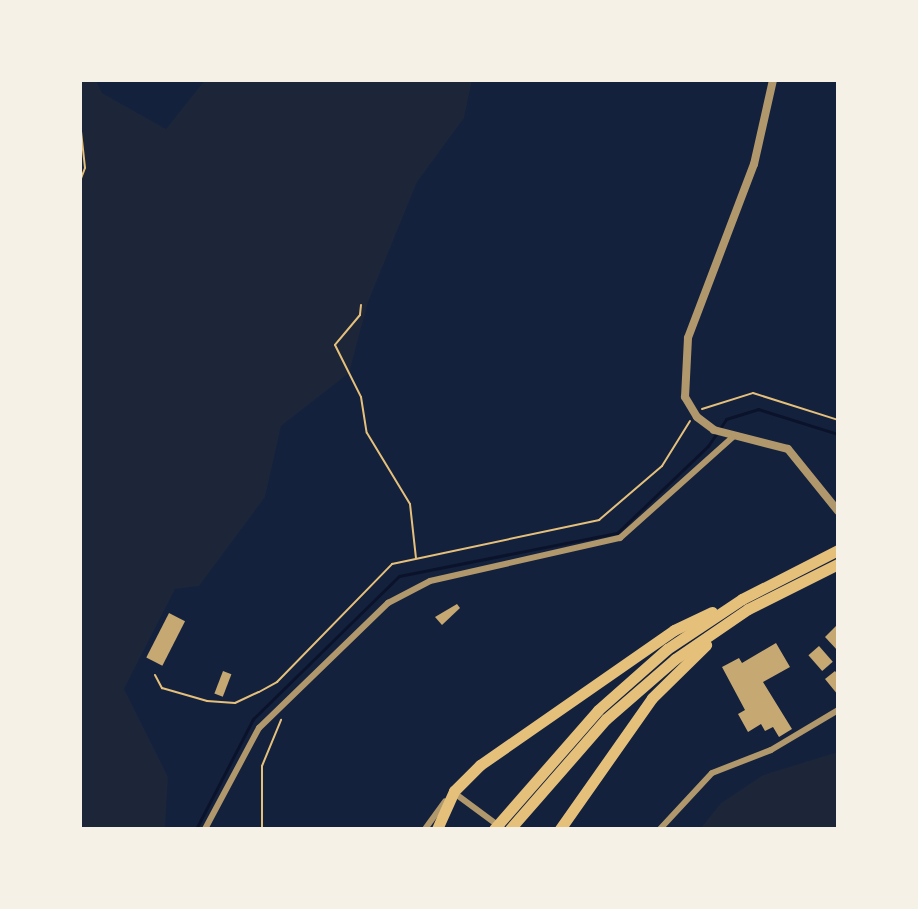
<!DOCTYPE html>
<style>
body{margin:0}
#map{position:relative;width:918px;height:909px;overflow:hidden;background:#14213d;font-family:"Source Serif 4",serif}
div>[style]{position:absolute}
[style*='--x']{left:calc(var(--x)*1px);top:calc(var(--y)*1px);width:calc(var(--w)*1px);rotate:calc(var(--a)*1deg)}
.green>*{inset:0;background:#1d2539}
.stream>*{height:3px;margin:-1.5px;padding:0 1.5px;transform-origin:1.5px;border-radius:1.5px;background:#0b132b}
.building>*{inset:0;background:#c6a872;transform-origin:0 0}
.path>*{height:2px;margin:-1px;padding:0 1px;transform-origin:1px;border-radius:1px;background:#e5c07b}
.service>*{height:3px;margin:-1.5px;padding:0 1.5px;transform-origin:1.5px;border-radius:1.5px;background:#b1986c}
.minor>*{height:6px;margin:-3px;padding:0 3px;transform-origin:3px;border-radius:3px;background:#b1986c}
.tertiary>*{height:8px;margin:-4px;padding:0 4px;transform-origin:4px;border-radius:4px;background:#b1986c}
.trunk>*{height:11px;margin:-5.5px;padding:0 5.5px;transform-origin:5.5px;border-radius:5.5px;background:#e5c07b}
span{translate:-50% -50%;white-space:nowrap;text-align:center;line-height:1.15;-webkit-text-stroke:8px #f6f1e7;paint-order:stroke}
.frame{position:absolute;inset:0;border:82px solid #f6f1e7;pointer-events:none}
</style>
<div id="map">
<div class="green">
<i style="clip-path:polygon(80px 80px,96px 80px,102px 93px,166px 129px,205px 80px,472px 80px,464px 118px,417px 182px,368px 302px,349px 373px,281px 426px,265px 497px,199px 586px,175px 589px,124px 689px,168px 777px,165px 829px,80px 829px)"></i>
<i style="clip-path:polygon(838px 752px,838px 829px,700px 829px,721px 803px,763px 775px)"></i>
</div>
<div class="stream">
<i style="--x:196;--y:829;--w:124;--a:-62.6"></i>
<i style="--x:253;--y:719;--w:204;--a:-44.4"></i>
<i style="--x:399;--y:576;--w:222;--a:-11.2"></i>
<i style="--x:617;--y:533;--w:126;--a:-43.7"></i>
<i style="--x:708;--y:446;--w:32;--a:-56"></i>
<i style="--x:726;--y:419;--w:34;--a:-17"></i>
<i style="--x:758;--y:409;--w:84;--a:17.4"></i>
</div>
<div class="building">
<i style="clip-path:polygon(457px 604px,460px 608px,442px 625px,435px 617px)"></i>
<i style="left:169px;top:613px;width:18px;height:50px;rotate:27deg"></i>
<i style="clip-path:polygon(838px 624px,838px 651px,825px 637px)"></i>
<i style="clip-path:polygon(776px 643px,790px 667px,763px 682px,792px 729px,779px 737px,773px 727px,765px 731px,761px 724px,748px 732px,738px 714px,745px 710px,722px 667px,739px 658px,742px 663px)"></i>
<i style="left:819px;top:646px;width:21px;height:14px;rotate:49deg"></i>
<i style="left:223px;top:671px;width:9px;height:24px;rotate:21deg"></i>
<i style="clip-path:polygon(835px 671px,838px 675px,838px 695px,825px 679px)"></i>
</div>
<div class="path">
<i style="--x:80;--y:122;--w:46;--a:83.8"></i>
<i style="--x:85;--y:168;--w:14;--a:111"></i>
<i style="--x:361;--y:305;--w:10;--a:96"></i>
<i style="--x:360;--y:315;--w:39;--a:130"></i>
<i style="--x:335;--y:345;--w:58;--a:63.4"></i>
<i style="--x:361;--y:397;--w:36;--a:81"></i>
<i style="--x:367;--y:433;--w:83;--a:58.8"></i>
<i style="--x:410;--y:504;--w:54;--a:83.7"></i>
<i style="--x:702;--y:409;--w:53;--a:-17.4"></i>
<i style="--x:753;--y:393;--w:89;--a:17.6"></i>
<i style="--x:155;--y:675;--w:15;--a:62"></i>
<i style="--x:162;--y:688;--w:47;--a:16.1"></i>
<i style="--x:207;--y:701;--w:28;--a:4"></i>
<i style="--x:235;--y:703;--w:26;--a:-25"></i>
<i style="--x:259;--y:692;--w:21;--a:-29"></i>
<i style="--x:277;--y:682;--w:165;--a:-45.7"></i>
<i style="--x:392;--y:564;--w:212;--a:-12"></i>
<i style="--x:599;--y:520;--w:83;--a:-40.6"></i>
<i style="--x:662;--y:466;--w:53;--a:-58.1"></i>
<i style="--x:262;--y:829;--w:63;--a:-90"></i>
<i style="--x:262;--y:766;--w:50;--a:-67.6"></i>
</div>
<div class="service">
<i style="--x:183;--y:80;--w:5;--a:0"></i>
</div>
<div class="minor">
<i style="--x:453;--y:792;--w:62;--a:36.5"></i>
<i style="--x:205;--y:829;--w:115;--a:-61.9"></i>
<i style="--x:259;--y:728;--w:180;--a:-44.1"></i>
<i style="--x:388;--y:603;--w:47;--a:-27.6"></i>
<i style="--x:430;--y:581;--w:195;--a:-12.8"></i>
<i style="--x:620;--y:538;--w:154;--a:-41.8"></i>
<i style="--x:425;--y:829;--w:34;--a:-54"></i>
<i style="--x:660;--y:829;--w:76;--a:-47.1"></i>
<i style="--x:712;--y:773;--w:63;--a:-21.3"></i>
<i style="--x:771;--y:750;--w:78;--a:-30.8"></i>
</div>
<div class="tertiary">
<i style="--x:773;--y:80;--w:86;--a:102.7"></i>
<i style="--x:754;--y:164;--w:186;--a:110.8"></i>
<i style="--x:688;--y:338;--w:59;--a:92.9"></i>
<i style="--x:685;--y:397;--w:23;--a:59"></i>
<i style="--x:697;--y:417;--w:21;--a:37"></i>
<i style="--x:714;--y:430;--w:76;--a:14.4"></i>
<i style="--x:788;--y:449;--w:80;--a:51.1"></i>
</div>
<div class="trunk">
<i style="--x:437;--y:829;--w:42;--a:-65.9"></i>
<i style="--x:454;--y:791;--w:37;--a:-45"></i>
<i style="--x:480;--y:765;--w:236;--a:-34.8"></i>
<i style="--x:674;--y:630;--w:42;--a:-25.3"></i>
<i style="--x:494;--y:829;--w:158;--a:-48.8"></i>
<i style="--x:598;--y:710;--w:92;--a:-41.5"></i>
<i style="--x:667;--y:649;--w:90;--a:-33.7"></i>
<i style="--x:742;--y:599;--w:108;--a:-27"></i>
<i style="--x:510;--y:829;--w:146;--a:-48.9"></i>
<i style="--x:606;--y:719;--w:91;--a:-41"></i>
<i style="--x:675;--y:659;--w:88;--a:-34.4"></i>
<i style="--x:748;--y:609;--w:101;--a:-26.6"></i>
<i style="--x:560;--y:829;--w:160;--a:-54.9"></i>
<i style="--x:652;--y:698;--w:76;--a:-44.5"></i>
</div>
<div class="frame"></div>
</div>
